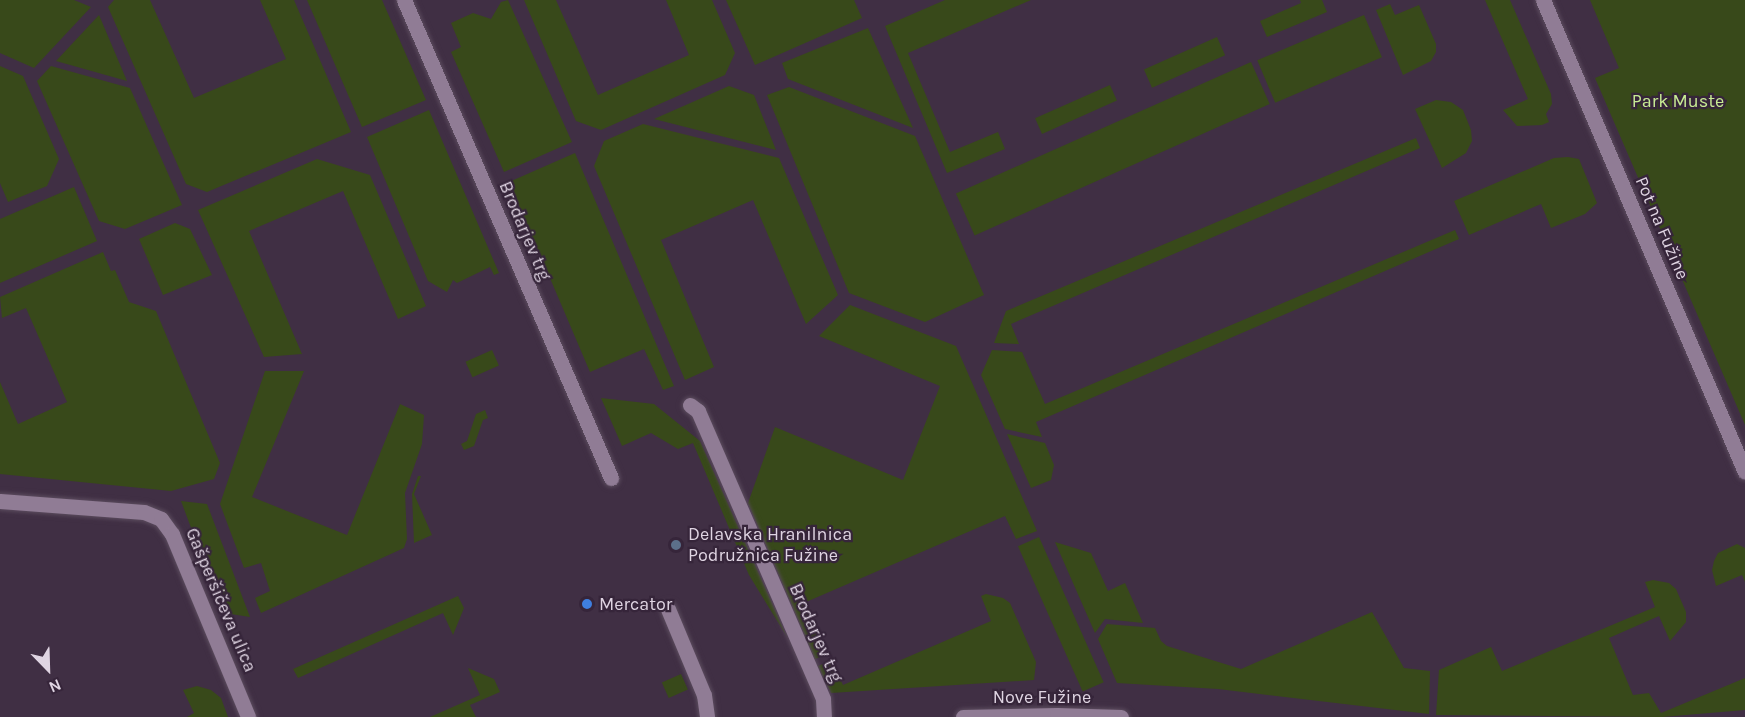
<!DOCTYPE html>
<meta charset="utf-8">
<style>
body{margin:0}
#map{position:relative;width:1745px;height:717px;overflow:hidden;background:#402f44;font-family:Karla,sans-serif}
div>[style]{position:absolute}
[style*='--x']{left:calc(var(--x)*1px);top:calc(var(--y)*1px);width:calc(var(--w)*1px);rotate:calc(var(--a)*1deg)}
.green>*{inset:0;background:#38491a;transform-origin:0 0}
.roads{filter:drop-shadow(0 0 2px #5b4c5e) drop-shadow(0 0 2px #5b4c5e)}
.service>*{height:15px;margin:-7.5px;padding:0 7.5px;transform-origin:7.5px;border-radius:7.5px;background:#907c95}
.pedestrian>*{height:15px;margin:-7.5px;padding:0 7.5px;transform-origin:7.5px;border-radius:7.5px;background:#907c95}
.minor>*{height:15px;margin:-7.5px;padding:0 7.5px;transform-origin:7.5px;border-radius:7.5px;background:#907c95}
.tertiary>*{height:15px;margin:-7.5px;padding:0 7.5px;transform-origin:7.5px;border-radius:7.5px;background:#907c95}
.dots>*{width:16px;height:16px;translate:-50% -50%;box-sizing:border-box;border:3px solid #36253a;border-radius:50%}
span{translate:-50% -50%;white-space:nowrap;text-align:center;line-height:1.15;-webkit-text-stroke:4.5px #36253a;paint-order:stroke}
.park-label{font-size:18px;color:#c8ec94}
.street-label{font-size:18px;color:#dfd4e2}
.poi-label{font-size:18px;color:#dfd4e2}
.left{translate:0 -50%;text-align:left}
.north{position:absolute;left:18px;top:639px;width:60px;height:60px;-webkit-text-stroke:4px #36253a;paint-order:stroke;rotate:157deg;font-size:16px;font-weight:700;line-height:24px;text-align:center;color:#dfd4e2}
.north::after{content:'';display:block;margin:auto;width:21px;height:27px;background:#dfd4e2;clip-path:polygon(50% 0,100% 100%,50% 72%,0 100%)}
</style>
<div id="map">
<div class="green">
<i style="clip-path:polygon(0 0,74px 0,91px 7px,34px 68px,0 53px)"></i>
<i style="clip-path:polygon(114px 0,150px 0,194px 98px,286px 59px,260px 0,294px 0,351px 132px,207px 192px,186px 184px,108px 7px)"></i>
<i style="clip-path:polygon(307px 0,382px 0,426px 100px,362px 127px)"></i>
<i style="clip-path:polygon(508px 0,572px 142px,504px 172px,451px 52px,461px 47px,451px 23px,473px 13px,491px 19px,501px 2px)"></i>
<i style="clip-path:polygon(524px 0,556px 0,598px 95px,689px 55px,666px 0,712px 0,735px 53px,725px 75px,601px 130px,576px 121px)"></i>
<i style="clip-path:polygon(726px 0,854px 0,862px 18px,755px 65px)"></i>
<i style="clip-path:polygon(945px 0,1031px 0,908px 53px,950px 152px,998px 132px,1005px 149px,947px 173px,885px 26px)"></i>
<i style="clip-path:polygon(1300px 0,1322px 0,1327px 12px,1267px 37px,1260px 21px,1301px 3px)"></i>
<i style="clip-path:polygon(1485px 0,1510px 0,1551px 94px,1552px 104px,1546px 114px,1549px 122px,1542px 125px,1517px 126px,1503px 110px,1528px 99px)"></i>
<i style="clip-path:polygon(1590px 0,1745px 0,1745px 425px,1595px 78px,1619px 68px)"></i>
<i style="clip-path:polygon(1390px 4px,1395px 15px,1419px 5px,1436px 44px,1436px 52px,1431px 61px,1403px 75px,1376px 10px)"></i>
<i style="clip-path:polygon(99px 15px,127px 81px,56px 61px)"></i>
<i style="left:1364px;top:15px;width:46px;height:116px;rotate:67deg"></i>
<i style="clip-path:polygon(868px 28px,913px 128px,788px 79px,782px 63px)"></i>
<i style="left:1217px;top:37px;width:20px;height:80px;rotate:66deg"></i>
<i style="left:1251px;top:62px;width:46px;height:323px;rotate:66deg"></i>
<i style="clip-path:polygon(0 66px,23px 76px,59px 159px,47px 186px,8px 202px,0 183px)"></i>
<i style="clip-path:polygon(51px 66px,130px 88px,182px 205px,125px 229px,99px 221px,37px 81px)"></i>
<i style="left:1110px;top:85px;width:17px;height:82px;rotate:66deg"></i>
<i style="clip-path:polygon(729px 86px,754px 95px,776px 150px,654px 119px)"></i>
<i style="clip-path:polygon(789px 87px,915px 136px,984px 295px,925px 322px,849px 293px,767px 95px)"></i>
<i style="clip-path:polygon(1436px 100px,1451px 102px,1463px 110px,1471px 130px,1472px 141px,1466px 153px,1442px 168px,1415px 109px)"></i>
<i style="clip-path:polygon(429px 110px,499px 273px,494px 275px,490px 267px,457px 283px,453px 280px,447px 292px,428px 281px,367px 137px)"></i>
<i style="clip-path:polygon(643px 124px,779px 158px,838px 295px,806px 324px,753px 200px,661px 240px,714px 367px,685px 380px,594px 166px,604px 141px)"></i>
<i style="clip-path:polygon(1416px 138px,1420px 148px,1011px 324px,1019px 344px,994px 343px,1006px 311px)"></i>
<i style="clip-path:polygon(575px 153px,674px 386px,663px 390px,644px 349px,590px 372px,509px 182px)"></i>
<i style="clip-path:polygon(1568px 157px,1579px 159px,1597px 203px,1585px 214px,1551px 228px,1541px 204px,1469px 235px,1454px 201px,1554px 158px)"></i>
<i style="clip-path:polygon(317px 159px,370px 175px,426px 306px,398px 319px,343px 191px,249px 231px,302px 354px,264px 357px,198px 210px)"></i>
<i style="clip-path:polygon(74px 187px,97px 241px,0 283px,0 219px)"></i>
<i style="clip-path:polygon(175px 223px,190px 229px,212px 275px,163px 295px,139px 239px)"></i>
<i style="clip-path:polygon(1455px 230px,1459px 239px,1036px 422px,1042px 437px,1005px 429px,981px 375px,992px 350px,1022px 352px,1045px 404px)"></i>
<i style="clip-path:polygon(103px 252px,111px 271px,115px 270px,129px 302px,156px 311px,220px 463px,214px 479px,171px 491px,0 474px,0 382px,18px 424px,67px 402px,26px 308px,2px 318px,0 297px)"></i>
<i style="clip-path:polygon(850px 305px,956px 346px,1037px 531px,1016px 539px,1005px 516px,806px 602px,828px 654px,815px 659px,748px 503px,775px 427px,903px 480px,940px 386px,819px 336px)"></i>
<i style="left:492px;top:350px;width:17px;height:29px;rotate:66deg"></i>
<i style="clip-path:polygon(265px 371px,304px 371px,252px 497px,347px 535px,400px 404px,424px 415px,422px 444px,405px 493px,407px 539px,404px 548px,261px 613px,255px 598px,270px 591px,261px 563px,244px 568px,220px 504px)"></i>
<i style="clip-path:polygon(601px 398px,654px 404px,700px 441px,787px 637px,749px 575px,693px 443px,678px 449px,651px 433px,622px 446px)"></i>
<i style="clip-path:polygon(485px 410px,488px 418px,483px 420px,474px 446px,464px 450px,461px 444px,467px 441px,476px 414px)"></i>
<i style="clip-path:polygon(1007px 434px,1045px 443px,1054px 465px,1051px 480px,1031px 488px)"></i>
<i style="clip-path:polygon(418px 476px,421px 476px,414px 494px,432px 535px,414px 543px,412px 494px)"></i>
<i style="clip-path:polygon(181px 501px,207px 504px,250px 617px,231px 614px,219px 602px)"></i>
<i style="left:1039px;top:537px;width:159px;height:23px;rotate:66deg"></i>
<i style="clip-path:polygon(1055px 542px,1091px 553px,1108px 591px,1125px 583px,1143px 623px,1105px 619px,1095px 633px)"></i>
<i style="clip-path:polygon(1737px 544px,1745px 548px,1745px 582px,1742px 575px,1716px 586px,1712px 570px,1714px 561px,1718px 553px)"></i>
<i style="clip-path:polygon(1653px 580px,1669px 583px,1676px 589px,1686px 612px,1686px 622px,1670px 641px,1659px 616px,1609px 638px,1633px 695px,1649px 693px,1661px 713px,1745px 678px,1745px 710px,1662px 717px,1436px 715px,1439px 670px,1491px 647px,1502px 671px,1655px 607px,1645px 582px)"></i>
<i style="clip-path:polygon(986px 594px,1003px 598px,1010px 603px,1036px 662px,1034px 680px,831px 693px,818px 666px,831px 661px,843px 685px,991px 621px,981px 596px)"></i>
<i style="clip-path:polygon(458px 596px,464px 608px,453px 635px,443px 613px,298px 678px,293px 669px)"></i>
<i style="clip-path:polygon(1372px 612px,1404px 668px,1430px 671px,1429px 714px,1218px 689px,1117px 683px,1098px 639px,1107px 624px,1155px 628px,1161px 641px,1167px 646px,1241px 669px)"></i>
<i style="clip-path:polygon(468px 668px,494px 679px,500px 692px,470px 705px,476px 717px,430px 717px,480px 695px)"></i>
<i style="left:681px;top:674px;width:17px;height:21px;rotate:66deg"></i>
<i style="clip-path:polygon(197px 686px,211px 690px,221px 698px,228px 717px,187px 717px,194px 713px,183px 690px)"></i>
</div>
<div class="roads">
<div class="service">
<i style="--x:404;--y:0;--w:521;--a:66.58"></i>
<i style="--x:668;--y:609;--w:93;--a:67.3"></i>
<i style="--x:704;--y:695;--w:22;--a:82"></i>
</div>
<div class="pedestrian">
<i style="--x:690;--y:405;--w:10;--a:37"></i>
<i style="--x:698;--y:411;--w:314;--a:66.5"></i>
<i style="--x:823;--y:699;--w:18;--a:87"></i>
</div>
<div class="minor">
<i style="--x:1543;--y:0;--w:513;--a:66.83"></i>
<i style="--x:0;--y:501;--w:144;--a:4.4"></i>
<i style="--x:144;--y:512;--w:18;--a:22"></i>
<i style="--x:161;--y:519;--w:19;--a:54"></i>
<i style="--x:172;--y:534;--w:198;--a:67.4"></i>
</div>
<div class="tertiary">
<i style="--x:963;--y:717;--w:94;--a:-1.2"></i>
<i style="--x:1057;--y:715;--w:64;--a:1.8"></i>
</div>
</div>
<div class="dots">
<i style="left:676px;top:545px;background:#5c6f8a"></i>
<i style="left:587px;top:604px;background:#3f7fe0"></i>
</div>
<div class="park-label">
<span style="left:1678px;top:101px">Park Muste</span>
</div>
<div class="street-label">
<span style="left:1662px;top:228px;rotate:67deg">Pot na Fužine</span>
<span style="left:525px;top:231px;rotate:67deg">Brodarjev trg</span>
<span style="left:221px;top:600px;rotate:67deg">Gašperšičeva ulica</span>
<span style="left:816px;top:633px;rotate:66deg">Brodarjev trg</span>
<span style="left:1042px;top:697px">Nove Fužine</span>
</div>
<div class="poi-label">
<span class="left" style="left:688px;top:545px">Delavska Hranilnica<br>Podružnica Fužine</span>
<span class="left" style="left:599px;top:604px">Mercator</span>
</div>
<div class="north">N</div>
</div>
